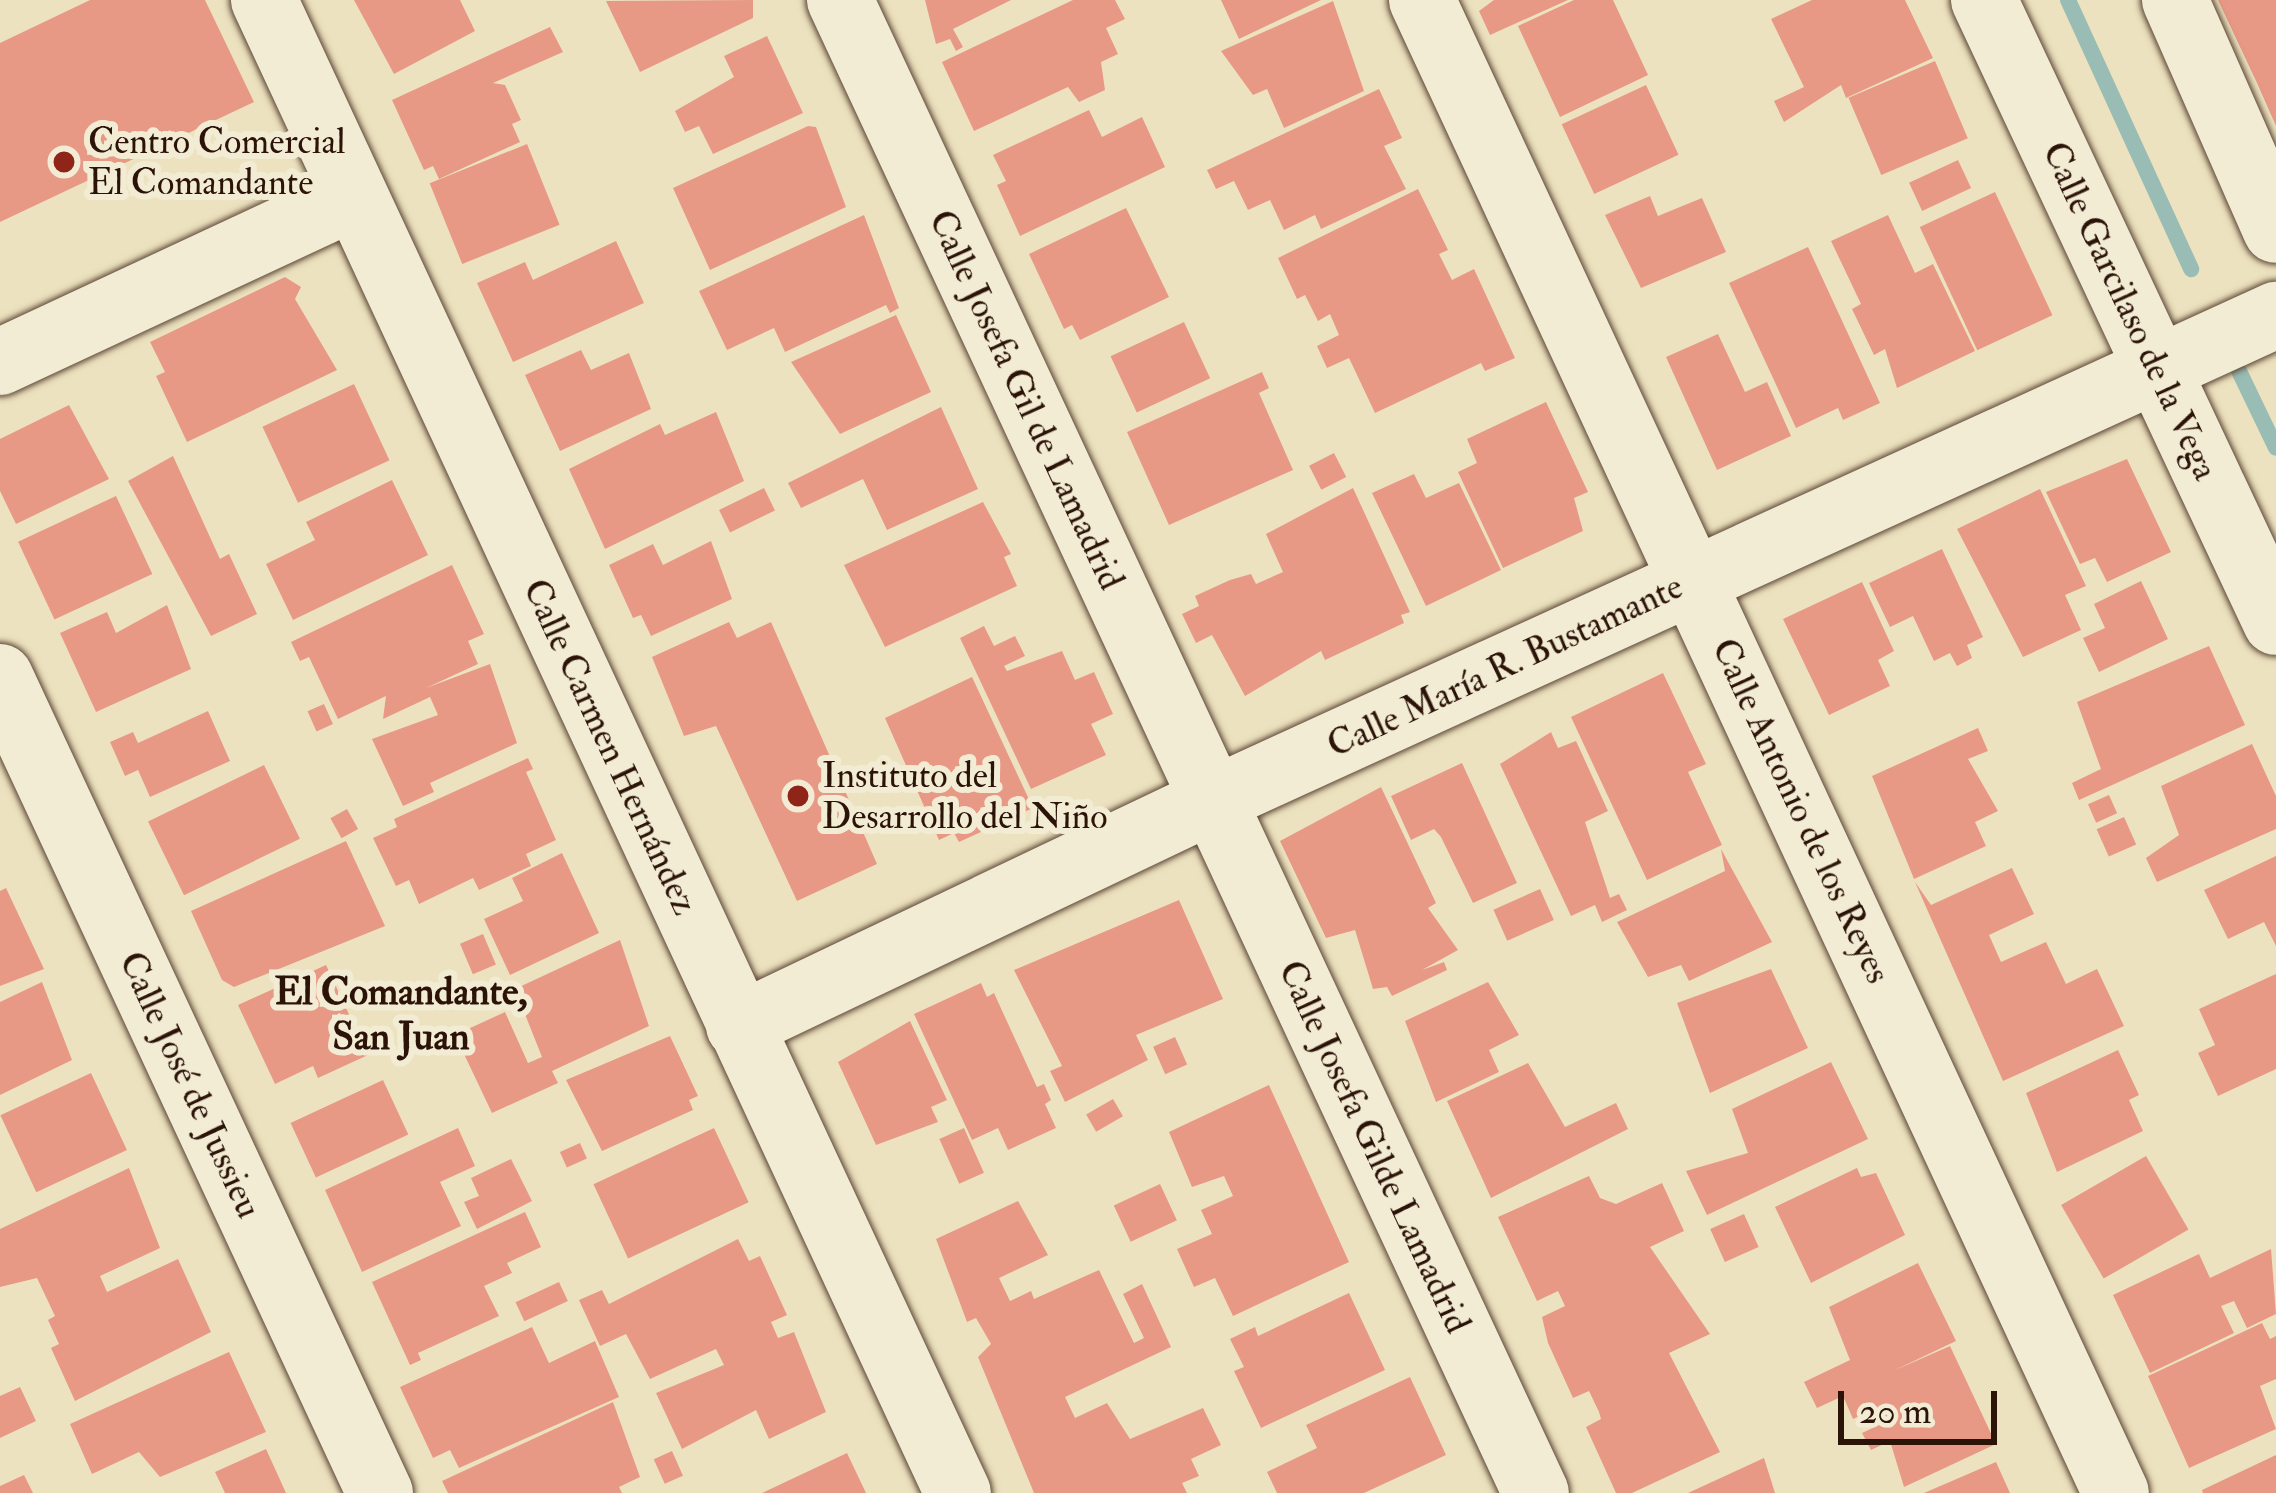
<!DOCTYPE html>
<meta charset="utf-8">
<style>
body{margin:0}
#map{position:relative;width:2276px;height:1493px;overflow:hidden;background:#ede2bf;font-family:"IM FELL Double Pica",serif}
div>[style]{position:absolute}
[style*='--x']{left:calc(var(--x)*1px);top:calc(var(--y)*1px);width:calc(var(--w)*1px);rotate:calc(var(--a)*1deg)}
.stream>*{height:16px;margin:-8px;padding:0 8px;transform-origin:8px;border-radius:8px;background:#99bdb4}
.building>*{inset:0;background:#e79986;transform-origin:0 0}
.roads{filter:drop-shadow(0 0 3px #5c4736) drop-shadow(0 0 3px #5c4736)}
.minor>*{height:66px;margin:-33px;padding:0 33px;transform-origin:33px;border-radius:33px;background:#f3ecd5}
.dots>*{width:33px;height:33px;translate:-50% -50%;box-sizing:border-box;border:6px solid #f3ecd5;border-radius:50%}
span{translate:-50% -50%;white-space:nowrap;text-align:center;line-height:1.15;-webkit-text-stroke:12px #f3ecd5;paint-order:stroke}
.poi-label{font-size:36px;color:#2b1308}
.left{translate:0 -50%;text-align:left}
.street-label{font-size:36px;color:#2b1308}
.neighbourhood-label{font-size:39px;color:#2b1308;font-weight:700}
.scale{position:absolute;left:1838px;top:1391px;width:159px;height:54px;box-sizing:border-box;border:6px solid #2b1308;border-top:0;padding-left:15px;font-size:36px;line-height:42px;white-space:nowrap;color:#2b1308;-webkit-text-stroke:9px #f3ecd5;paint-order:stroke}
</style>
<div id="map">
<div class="stream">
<i style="--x:2068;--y:0;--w:296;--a:65.4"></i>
<i style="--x:2239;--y:371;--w:85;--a:64.3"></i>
</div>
<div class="building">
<i style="clip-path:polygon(90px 0,205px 0,254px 102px,0 222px,0 43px)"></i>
<i style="clip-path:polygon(354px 0,460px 0,475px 31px,394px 74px)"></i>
<i style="clip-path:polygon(753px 0,753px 18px,640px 72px,606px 1px)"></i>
<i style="clip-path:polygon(925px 0,1011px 0,953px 29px,963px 47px,956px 51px,950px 39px,936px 44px)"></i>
<i style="clip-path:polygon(1073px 0,1115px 0,1125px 19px,1106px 28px,1118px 54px,1101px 62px,1105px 90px,1079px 102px,1068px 87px,974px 131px,942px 62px)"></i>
<i style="clip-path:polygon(1221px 0,1321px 0,1239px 39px)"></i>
<i style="clip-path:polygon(1568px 0,1490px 35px,1479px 11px,1494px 0)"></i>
<i style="clip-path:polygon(1574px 0,1613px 0,1648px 75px,1560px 117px,1518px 26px)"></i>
<i style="clip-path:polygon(1812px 0,1905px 0,1933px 58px,1846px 98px,1841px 85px,1784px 122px,1774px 101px,1804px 87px,1771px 19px)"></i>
<i style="clip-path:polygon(2218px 0,2276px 0,2276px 126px,2257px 83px)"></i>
<i style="clip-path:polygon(1333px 1px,1364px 91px,1284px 128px,1267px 89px,1253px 95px,1221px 51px)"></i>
<i style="clip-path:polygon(550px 27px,563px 52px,493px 83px,505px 85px,521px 120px,512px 124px,520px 142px,439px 179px,433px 166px,424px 170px,392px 100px)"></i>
<i style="clip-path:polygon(767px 36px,803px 113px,713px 154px,699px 126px,685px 132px,675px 111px,734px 77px,724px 56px)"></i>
<i style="left:1935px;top:61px;width:84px;height:94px;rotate:67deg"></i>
<i style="left:1646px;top:85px;width:77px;height:93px;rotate:65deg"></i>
<i style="clip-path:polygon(1379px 89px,1402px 138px,1384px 146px,1406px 189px,1321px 229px,1315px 215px,1284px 230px,1270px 200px,1248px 210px,1234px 181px,1216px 189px,1207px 170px)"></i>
<i style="clip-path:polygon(1089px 110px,1102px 137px,1142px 117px,1165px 167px,1020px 236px,997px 185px,1006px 181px,993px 155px)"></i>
<i style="clip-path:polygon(808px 126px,816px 127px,846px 207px,710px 270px,673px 188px)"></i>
<i style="left:527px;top:144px;width:87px;height:105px;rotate:68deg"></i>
<i style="left:1958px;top:160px;width:31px;height:54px;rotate:65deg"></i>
<i style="clip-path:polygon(1418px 189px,1448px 250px,1439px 254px,1452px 280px,1474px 269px,1515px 358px,1485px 371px,1481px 363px,1375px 413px,1349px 358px,1327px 368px,1317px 346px,1339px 335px,1330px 314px,1318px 321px,1305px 295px,1297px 299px,1278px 258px)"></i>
<i style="left:1995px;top:192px;width:136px;height:83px;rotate:65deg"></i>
<i style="clip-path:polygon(1650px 196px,1658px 216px,1702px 198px,1726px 252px,1641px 288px,1605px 215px)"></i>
<i style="clip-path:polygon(1126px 208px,1169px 297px,1080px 340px,1072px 325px,1064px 329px,1029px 254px)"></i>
<i style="clip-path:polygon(864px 215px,899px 308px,890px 313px,886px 305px,785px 352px,774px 328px,727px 350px,699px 291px)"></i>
<i style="clip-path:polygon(1888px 215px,1915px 273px,1933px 264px,1975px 351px,1897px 388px,1885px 349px,1874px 355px,1852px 309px,1861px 304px,1831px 241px)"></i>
<i style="clip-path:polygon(616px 241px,644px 303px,513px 362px,477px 283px,525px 262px,533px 280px)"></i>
<i style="clip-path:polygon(1808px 247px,1880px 403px,1843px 420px,1838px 408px,1796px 428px,1729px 283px)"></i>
<i style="clip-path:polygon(285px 277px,301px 287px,295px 299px,337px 370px,187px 442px,156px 376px,165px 372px,150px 342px)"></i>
<i style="clip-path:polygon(896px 315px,931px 392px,840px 434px,791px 362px)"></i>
<i style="left:1184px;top:322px;width:62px;height:81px;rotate:65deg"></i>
<i style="clip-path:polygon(1718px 334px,1745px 392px,1767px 382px,1791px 436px,1717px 470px,1666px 357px)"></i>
<i style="clip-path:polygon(581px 350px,591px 370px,629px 353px,651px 409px,560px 451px,525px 375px)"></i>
<i style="clip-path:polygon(1262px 372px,1269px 388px,1259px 393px,1293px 470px,1169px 525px,1127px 432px)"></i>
<i style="left:354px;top:384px;width:84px;height:101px;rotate:65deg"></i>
<i style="clip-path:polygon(1546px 402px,1588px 492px,1574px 498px,1583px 531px,1503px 568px,1458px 472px,1477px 463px,1467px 439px)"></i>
<i style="clip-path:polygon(69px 405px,109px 479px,16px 524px,0 491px,0 439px)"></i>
<i style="clip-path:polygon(941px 407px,978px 489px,887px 530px,863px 479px,801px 508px,788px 483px)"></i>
<i style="clip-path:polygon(716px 412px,744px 481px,605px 549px,569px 469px,660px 424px,665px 435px)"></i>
<i style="left:1334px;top:453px;width:27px;height:28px;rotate:63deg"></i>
<i style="clip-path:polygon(173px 456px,220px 559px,229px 554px,257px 614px,211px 636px,128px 481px)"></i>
<i style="clip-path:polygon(2127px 459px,2171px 552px,2107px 582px,2095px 558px,2080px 564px,2046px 492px)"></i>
<i style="clip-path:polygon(1414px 474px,1426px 498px,1459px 483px,1501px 570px,1426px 606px,1372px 493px)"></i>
<i style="clip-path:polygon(392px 480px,428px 555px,293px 620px,266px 564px,315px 540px,306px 522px)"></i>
<i style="left:764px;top:488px;width:25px;height:50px;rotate:64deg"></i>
<i style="clip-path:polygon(1353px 488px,1410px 612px,1401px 615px,1404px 623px,1325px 660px,1321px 651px,1245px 696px,1212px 635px,1196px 643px,1182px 614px,1199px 606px,1195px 596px,1230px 580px,1251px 574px,1256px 584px,1283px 572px,1266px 534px)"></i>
<i style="clip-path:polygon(2040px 489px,2086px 586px,2065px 595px,2081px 630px,2023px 657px,1957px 529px)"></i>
<i style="left:116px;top:496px;width:86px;height:108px;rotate:65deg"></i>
<i style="clip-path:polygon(983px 502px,1011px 554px,1004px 557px,1017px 586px,885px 647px,844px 565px)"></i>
<i style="clip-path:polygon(711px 541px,732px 599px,651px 636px,641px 615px,633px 618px,609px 565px,653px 544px,663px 565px)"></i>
<i style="clip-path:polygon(1942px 549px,1983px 637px,1967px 645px,1972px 658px,1957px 666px,1950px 653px,1934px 661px,1913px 616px,1890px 627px,1869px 583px)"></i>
<i style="clip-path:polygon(452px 565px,484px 634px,468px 641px,478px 664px,426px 688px,490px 664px,517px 743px,430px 783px,434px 792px,403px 806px,372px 739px,438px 715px,430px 697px,383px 719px,386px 696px,338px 719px,309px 657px,300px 661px,291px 642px)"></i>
<i style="clip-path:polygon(2141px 581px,2168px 639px,2099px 672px,2083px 638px,2105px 628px,2094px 604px)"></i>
<i style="clip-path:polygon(1862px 582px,1894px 651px,1878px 660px,1890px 686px,1829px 715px,1783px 619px)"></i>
<i style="clip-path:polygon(167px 605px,191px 669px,96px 712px,60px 633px,107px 612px,116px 633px)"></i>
<i style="clip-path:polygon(729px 622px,737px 638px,771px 622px,877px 864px,797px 901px,716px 726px,684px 736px,652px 657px)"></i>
<i style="clip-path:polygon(984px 626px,994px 646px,1015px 636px,1025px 656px,1004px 666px,1007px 671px,1062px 651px,1075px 680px,1094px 672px,1113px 714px,1091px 724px,1106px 755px,1031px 789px,960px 638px)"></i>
<i style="clip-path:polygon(2209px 646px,2245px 725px,2079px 800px,2072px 783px,2101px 769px,2077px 702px)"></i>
<i style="clip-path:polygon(1663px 673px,1706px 764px,1688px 772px,1722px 845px,1647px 880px,1571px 717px)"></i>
<i style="clip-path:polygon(972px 677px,1033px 808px,959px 842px,954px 833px,939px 840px,885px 718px)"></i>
<i style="left:324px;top:704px;width:22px;height:18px;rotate:66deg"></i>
<i style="clip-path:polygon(208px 711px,230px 761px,150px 797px,138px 770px,125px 776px,110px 742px,133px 732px,138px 743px)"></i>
<i style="clip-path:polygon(1978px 728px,1988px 751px,1968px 759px,1998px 811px,1975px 822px,1986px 846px,1914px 879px,1872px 776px)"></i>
<i style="clip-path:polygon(1551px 732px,1558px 748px,1576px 741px,1608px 811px,1585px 822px,1610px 898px,1619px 894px,1627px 910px,1602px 922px,1595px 905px,1571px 916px,1500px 764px)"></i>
<i style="clip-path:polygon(2252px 744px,2276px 796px,2276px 829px,2157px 882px,2146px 858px,2179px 835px,2161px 786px)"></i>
<i style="clip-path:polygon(528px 758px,533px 769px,526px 772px,556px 840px,526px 854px,531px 866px,479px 890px,473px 878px,419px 904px,409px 880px,396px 886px,373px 838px,397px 827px,394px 819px)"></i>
<i style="clip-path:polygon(1462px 763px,1517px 883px,1473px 903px,1441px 837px,1434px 829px,1411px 840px,1391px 796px)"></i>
<i style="left:264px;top:765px;width:82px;height:129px;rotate:64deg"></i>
<i style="clip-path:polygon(1381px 787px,1436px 903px,1428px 908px,1458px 950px,1422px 970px,1444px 962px,1447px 970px,1392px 996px,1387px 987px,1373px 989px,1355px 930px,1326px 938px,1280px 841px)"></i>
<i style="left:2109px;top:795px;width:20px;height:23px;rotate:66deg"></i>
<i style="left:347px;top:809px;width:23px;height:19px;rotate:61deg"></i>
<i style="left:2124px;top:817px;width:30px;height:30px;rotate:66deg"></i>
<i style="clip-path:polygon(346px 841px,385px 926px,234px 987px,222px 980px,191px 911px)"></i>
<i style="clip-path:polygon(1721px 849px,1772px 942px,1689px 981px,1681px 965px,1648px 977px,1617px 922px,1725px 871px)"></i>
<i style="clip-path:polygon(562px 853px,599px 933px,510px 975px,484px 919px,523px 901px,512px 878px)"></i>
<i style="clip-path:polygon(2276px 856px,2276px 946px,2264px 922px,2228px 939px,2204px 890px)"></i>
<i style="clip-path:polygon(2012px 868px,2034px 914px,1989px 935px,2001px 962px,2046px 942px,2066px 984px,2097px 969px,2124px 1026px,2003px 1081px,1915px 882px,1931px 905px)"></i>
<i style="clip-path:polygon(6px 888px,44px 969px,0 986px,0 891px)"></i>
<i style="left:1540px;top:889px;width:34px;height:51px;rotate:66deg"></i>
<i style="clip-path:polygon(1179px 900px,1223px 999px,1136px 1035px,1148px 1060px,1065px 1102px,1050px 1071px,1062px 1066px,1014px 970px)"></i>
<i style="left:483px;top:934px;width:33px;height:25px;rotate:67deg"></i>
<i style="clip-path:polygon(620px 940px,649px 1026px,552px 1071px,558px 1083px,492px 1113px,455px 1035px,505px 1012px,528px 1063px,542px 1057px,515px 989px)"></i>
<i style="clip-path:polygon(326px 965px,368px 1055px,318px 1078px,313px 1066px,275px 1084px,238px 1005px)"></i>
<i style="clip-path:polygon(1771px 969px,1808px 1048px,1710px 1093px,1677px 1003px)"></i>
<i style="clip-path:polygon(2276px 974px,2276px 1069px,2218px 1096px,2198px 1053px,2215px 1045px,2199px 1009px)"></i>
<i style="clip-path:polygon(42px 982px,72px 1060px,0 1095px,0 1002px)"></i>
<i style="clip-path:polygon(1488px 982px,1519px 1035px,1489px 1050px,1499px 1072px,1436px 1102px,1405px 1021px)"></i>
<i style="clip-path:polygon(981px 983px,987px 997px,994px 993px,1037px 1087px,1044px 1084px,1051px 1100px,1045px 1104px,1056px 1128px,1008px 1150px,998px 1128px,972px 1140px,914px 1014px)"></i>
<i style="clip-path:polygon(910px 1021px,947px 1100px,931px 1107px,938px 1122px,876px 1145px,838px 1062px)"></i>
<i style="clip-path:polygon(670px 1036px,698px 1096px,689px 1100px,693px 1110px,602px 1151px,566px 1080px)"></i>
<i style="left:1175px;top:1037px;width:30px;height:24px;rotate:66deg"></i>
<i style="clip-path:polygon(2118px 1050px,2139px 1095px,2129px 1100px,2143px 1131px,2057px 1172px,2026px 1093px)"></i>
<i style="clip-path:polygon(1831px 1062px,1868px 1139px,1707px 1215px,1686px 1171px,1748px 1153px,1732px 1109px)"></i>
<i style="clip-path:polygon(1528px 1063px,1565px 1127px,1616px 1103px,1628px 1129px,1491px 1198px,1447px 1101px)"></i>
<i style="left:91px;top:1073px;width:85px;height:100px;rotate:65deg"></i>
<i style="left:383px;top:1080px;width:60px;height:102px;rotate:65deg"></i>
<i style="clip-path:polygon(1269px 1085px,1349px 1262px,1233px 1316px,1215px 1278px,1194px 1287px,1177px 1249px,1212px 1234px,1201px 1210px,1233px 1196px,1224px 1176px,1192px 1187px,1169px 1132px)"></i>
<i style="left:1113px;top:1099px;width:20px;height:31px;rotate:60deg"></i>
<i style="clip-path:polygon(458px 1128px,475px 1166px,440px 1182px,461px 1226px,362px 1272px,325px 1190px)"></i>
<i style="left:714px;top:1128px;width:82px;height:133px;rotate:65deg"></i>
<i style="left:964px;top:1128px;width:49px;height:27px;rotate:66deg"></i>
<i style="left:580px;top:1143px;width:17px;height:22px;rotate:66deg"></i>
<i style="left:2146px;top:1156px;width:85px;height:98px;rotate:60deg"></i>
<i style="clip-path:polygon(511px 1159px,532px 1201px,477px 1229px,464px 1202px,479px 1196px,471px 1178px)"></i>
<i style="clip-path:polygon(129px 1168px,160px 1248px,100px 1276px,107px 1292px,178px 1259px,211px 1332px,75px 1401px,51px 1348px,59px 1344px,48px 1320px,55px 1316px,37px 1278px,0 1287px,0 1229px)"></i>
<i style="clip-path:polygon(1857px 1168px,1861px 1177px,1876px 1173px,1905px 1235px,1811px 1283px,1775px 1207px)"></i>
<i style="clip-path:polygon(1589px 1176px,1600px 1198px,1616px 1204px,1662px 1183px,1684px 1231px,1650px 1247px,1710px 1334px,1669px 1353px,1720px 1452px,1632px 1493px,1616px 1493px,1586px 1427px,1601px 1419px,1599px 1412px,1589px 1391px,1573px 1398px,1548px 1343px,1542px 1317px,1565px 1306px,1558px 1291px,1537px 1301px,1498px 1217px)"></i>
<i style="left:1160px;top:1184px;width:40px;height:51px;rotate:65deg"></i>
<i style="clip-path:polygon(1018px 1201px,1048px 1255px,999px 1278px,1010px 1301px,1031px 1291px,1034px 1299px,1099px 1270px,1134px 1343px,1144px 1338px,1123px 1294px,1142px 1284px,1171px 1347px,1065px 1397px,1075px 1418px,1107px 1403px,1130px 1439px,1203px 1408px,1221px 1445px,1191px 1459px,1199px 1476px,1182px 1483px,1187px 1493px,1034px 1493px,978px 1357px,991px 1344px,976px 1318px,967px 1322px,936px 1239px)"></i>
<i style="clip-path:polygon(525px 1212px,541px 1247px,507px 1263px,512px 1273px,484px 1286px,499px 1316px,418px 1353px,421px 1360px,410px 1365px,372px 1282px)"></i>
<i style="left:1744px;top:1214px;width:36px;height:37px;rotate:66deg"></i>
<i style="clip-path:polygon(738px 1239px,749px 1261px,760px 1256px,787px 1315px,771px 1322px,778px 1338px,794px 1332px,826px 1412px,769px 1439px,756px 1410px,682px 1449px,656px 1393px,724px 1365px,716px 1349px,650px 1379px,626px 1334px,600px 1346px,579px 1300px,602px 1290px,609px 1304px)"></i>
<i style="clip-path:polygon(2271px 1249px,2276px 1314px,2247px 1328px,2234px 1301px,2221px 1306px,2234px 1333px,2150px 1373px,2113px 1295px,2199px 1254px,2210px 1278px)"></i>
<i style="clip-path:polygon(1918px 1263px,1956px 1341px,1893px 1371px,1950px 1346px,1996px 1444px,1904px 1487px,1890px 1441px,1871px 1450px,1862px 1433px,1881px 1424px,1874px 1409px,1853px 1419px,1843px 1396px,1817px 1408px,1804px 1382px,1850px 1360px,1829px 1307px)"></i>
<i style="left:559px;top:1282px;width:21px;height:48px;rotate:65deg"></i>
<i style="clip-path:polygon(1349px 1293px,1385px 1370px,1261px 1428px,1234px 1371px,1244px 1367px,1230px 1339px,1255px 1327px,1258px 1336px)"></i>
<i style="clip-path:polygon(2262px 1323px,2270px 1339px,2276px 1336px,2276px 1379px,2260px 1386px,2276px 1429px,2189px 1468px,2148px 1376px)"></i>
<i style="clip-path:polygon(532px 1327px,549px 1363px,595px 1341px,619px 1397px,459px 1468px,450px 1450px,433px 1458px,400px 1387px)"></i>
<i style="clip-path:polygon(229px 1352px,266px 1432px,160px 1477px,139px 1452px,92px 1474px,70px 1424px)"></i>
<i style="clip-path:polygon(1410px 1377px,1446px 1455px,1364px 1493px,1277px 1493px,1267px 1472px,1317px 1448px,1306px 1425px)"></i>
<i style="clip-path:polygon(20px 1387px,36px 1421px,0 1438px,0 1396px)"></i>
<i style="clip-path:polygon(613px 1402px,640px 1477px,619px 1487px,622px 1493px,448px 1493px,442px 1481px)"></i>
<i style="clip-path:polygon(266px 1449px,286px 1493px,225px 1493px,215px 1472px)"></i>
<i style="left:672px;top:1451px;width:27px;height:20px;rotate:66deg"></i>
<i style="clip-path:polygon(847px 1453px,866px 1493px,762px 1493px)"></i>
<i style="clip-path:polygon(2276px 1455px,2276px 1493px,2203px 1493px,2202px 1490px)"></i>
<i style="clip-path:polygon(1764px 1458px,1775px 1493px,1688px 1493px)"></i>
<i style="clip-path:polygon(1996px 1462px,2010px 1493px,1924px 1493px)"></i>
<i style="clip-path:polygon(24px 1475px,33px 1493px,0 1493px,0 1486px)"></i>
</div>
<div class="roads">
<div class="minor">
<i style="--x:264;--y:0;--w:1646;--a:65.07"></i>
<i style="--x:840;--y:0;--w:1647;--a:65.01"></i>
<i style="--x:1422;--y:0;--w:1646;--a:65.07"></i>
<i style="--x:1984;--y:0;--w:687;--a:64.85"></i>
<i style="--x:2175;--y:0;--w:251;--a:66.3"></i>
<i style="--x:0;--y:362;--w:391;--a:-25"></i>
<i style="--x:0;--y:677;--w:900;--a:65.03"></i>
<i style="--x:739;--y:1026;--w:523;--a:-25.49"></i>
<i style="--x:1211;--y:801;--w:1171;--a:-24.53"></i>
</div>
</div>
<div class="dots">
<i style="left:64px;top:162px;background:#8f2418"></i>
<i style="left:798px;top:796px;background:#8f2418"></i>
</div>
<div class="poi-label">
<span class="left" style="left:88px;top:162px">Centro Comercial<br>El Comandante</span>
<span class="left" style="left:822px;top:796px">Instituto del<br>Desarrollo del Niño</span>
</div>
<div class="street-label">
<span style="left:2130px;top:311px;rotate:65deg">Calle Garcilaso de la Vega</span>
<span style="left:1026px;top:400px;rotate:65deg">Calle Josefa Gil de Lamadrid</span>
<span style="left:1505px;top:666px;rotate:-25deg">Calle María R. Bustamante</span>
<span style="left:610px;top:747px;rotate:65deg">Calle Carmen Hernández</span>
<span style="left:1801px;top:811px;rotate:65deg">Calle Antonio de los Reyes</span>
<span style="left:190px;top:1085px;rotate:65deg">Calle José de Jussieu</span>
<span style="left:1374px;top:1147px;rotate:65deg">Calle Josefa Gilde Lamadrid</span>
</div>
<div class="neighbourhood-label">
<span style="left:401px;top:1015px">El Comandante,<br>San Juan</span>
</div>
<div class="scale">20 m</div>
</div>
